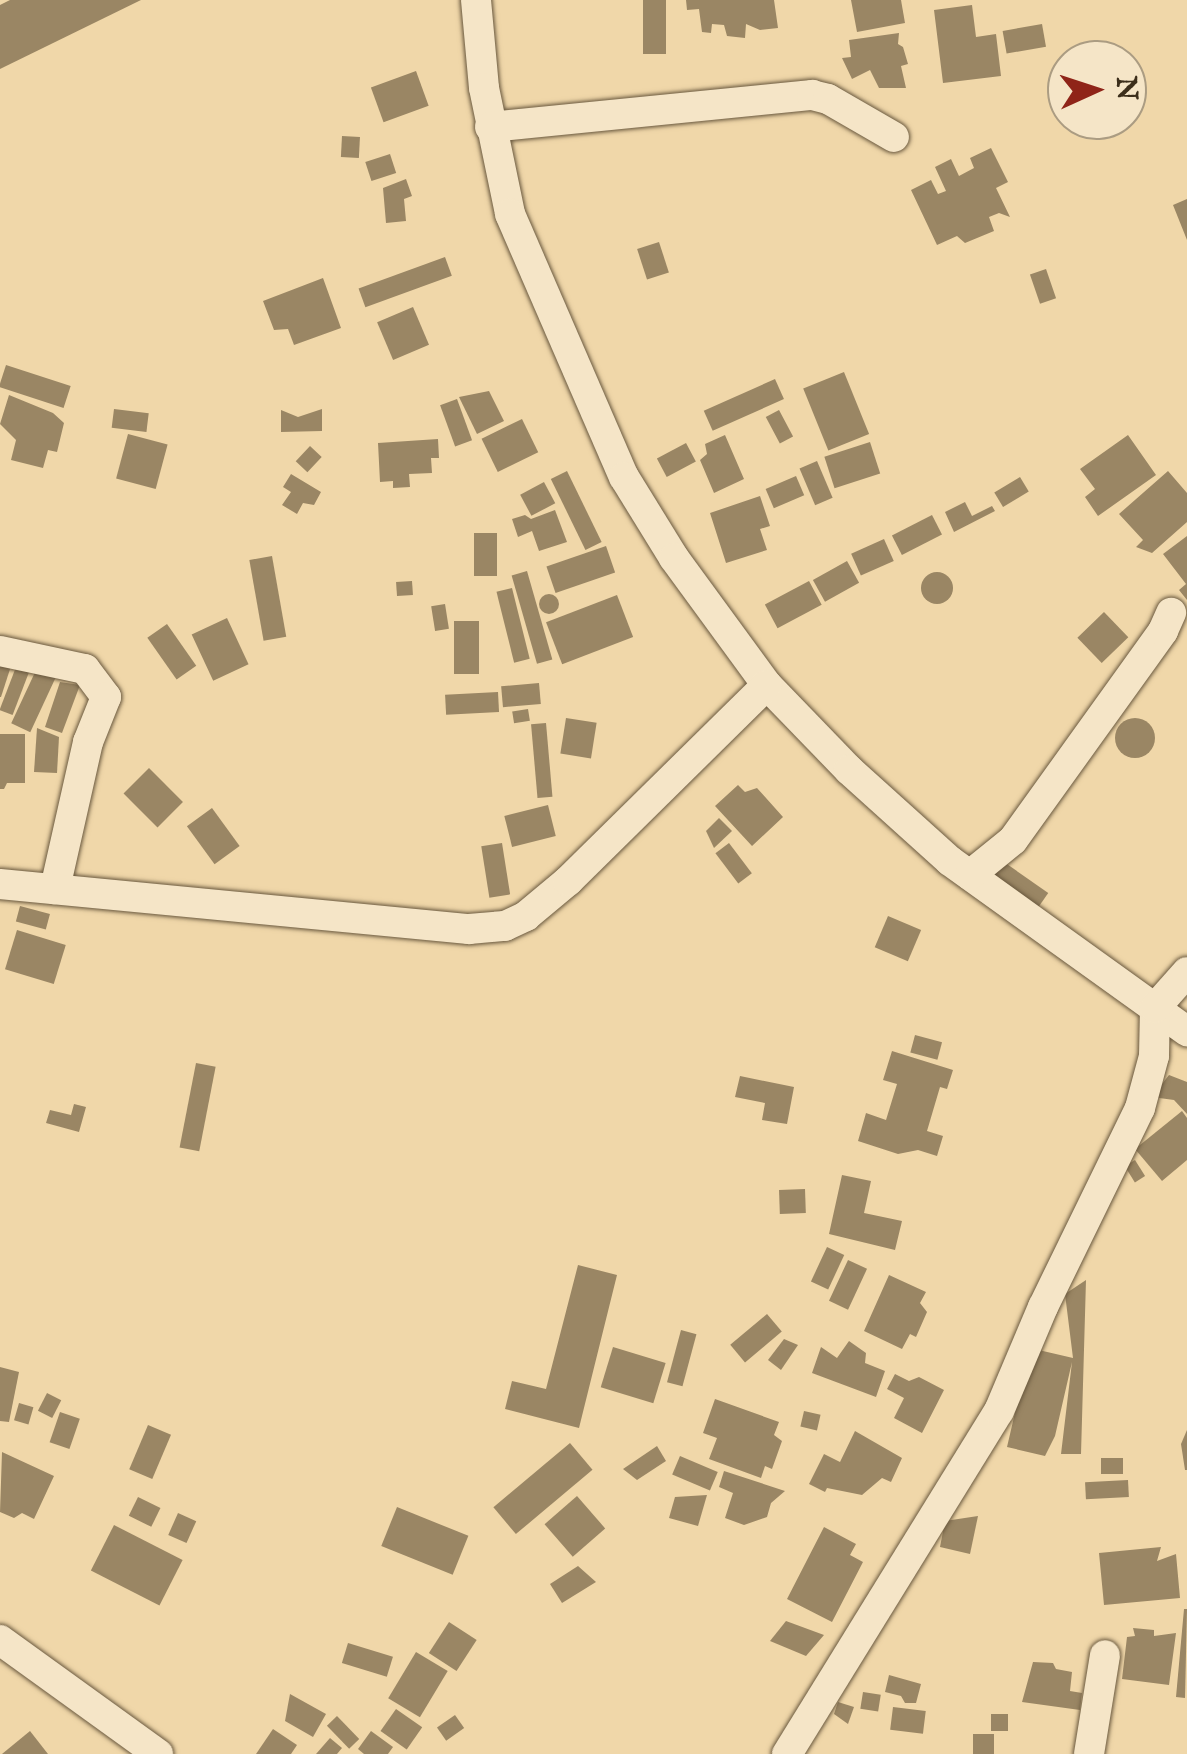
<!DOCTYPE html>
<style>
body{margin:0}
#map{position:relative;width:1187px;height:1754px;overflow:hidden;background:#f0d7a9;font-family:"IM FELL English",serif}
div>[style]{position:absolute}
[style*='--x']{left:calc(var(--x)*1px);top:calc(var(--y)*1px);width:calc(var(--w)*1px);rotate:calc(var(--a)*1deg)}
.building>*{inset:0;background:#9a8664;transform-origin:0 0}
.round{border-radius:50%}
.roads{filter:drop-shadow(0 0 2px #69583e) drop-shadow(0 0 2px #69583e)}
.street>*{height:30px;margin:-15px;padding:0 15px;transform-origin:15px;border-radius:15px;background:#f5e5c7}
span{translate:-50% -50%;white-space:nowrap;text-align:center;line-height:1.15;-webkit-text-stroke:8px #f5e5c7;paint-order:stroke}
.north{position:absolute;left:1047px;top:40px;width:100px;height:100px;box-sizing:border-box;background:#f5e5c7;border:2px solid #ab9c82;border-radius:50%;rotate:87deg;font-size:28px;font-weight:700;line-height:40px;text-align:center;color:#3c2e1a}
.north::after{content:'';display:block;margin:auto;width:35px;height:45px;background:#8f2418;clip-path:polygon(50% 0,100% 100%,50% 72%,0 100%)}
</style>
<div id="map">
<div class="building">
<i style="clip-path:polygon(10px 0,141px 0,0 69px,0 5px)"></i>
<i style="left:643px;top:0;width:23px;height:54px"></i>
<i style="clip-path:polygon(686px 0,774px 0,778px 28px,760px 30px,746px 24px,745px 38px,727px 36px,724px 25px,712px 24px,711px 33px,702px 32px,699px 9px,687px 10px)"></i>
<i style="clip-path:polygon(851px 0,901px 0,905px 23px,857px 32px)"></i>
<i style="clip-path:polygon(972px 5px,976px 37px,996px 34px,1001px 76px,943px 83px,934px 10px)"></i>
<i style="left:1042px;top:24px;width:23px;height:40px;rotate:80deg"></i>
<i style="clip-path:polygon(899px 33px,898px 44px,903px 47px,908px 64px,901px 66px,906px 88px,879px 88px,870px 70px,852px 79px,842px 58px,851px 57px,849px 40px)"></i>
<i style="left:416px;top:71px;width:37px;height:48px;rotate:70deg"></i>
<i style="left:342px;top:136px;width:18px;height:21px;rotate:3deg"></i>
<i style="clip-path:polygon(991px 148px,1008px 182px,996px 188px,1010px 217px,999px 213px,989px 217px,994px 231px,965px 243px,957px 236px,937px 245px,911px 190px,931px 180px,938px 194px,946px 191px,935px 167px,951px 159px,959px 176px,974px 168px,970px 158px)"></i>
<i style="left:390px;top:154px;width:20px;height:26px;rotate:72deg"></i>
<i style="clip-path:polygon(406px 179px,412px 196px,404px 199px,406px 221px,386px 223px,383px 188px)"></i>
<i style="clip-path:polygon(1187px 199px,1187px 240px,1173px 205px)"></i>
<i style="left:659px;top:242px;width:32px;height:23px;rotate:72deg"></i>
<i style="left:445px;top:257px;width:20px;height:92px;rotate:70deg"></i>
<i style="left:1046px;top:269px;width:31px;height:17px;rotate:71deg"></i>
<i style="clip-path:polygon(323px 278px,341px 328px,294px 345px,288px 329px,274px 330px,263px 301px)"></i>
<i style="left:413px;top:307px;width:41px;height:39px;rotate:67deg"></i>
<i style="left:6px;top:365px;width:68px;height:23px;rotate:18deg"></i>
<i style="left:844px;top:372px;width:67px;height:44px;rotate:68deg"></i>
<i style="left:775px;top:379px;width:22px;height:78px;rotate:66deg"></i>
<i style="clip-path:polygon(489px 391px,504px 421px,477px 434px,459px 397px)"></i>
<i style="clip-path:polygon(9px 395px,53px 413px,64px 423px,57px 452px,48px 450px,43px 468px,11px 460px,16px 440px,0 424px)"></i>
<i style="left:457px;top:399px;width:44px;height:18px;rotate:70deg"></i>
<i style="left:114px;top:409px;width:35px;height:19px;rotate:7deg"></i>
<i style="clip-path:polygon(322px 409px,322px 431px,281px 432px,281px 410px,298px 417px)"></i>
<i style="left:779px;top:410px;width:30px;height:15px;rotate:62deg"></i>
<i style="left:522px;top:419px;width:37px;height:45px;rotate:64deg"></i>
<i style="left:128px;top:434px;width:41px;height:46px;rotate:15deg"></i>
<i style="clip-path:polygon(725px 435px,744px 479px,714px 493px,700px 460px,707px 454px,705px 444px)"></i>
<i style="clip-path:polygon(1128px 435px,1156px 475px,1098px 516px,1085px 497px,1095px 489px,1080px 469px)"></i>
<i style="clip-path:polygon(438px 439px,439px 458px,431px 458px,432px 473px,409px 474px,410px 487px,393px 488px,393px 481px,380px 482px,378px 443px)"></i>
<i style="left:870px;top:442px;width:33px;height:48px;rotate:72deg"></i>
<i style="left:686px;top:443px;width:21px;height:33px;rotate:62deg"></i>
<i style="left:310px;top:446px;width:16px;height:21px;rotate:43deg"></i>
<i style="left:817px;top:461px;width:40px;height:19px;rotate:67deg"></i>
<i style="left:567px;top:471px;width:79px;height:18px;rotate:64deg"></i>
<i style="clip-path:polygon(1168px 471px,1187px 493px,1187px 522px,1152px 553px,1136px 547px,1143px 540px,1119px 514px)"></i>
<i style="clip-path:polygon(291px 474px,321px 492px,314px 505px,303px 503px,297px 514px,282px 505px,291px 492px,283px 487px)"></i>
<i style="left:796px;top:476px;width:21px;height:33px;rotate:67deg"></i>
<i style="left:1020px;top:477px;width:17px;height:30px;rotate:59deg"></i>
<i style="left:544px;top:482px;width:24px;height:27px;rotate:62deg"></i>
<i style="clip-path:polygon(760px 496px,770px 526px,760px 529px,767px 550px,726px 563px,710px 513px)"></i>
<i style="clip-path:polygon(965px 502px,972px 516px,992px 506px,995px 511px,954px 532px,945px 512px)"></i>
<i style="clip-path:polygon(555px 510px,567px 542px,539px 551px,532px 531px,518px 537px,512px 519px,525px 515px,531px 519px)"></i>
<i style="left:932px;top:515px;width:22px;height:45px;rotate:63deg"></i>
<i style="left:474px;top:533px;width:23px;height:43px"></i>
<i style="clip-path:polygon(1187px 536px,1187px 600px,1179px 590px,1186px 584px,1163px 554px)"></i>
<i style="left:884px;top:539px;width:24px;height:36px;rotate:66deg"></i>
<i style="left:606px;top:546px;width:28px;height:63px;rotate:71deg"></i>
<i style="left:272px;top:556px;width:82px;height:23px;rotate:80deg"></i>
<i style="left:847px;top:561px;width:25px;height:39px;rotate:61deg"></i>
<i style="left:527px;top:571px;width:92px;height:16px;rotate:74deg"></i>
<i class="round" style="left:921px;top:572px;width:32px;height:32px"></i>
<i style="left:412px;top:581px;width:14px;height:16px;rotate:86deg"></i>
<i style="left:809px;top:581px;width:27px;height:50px;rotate:62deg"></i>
<i style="left:512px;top:588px;width:73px;height:16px;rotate:76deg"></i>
<i class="round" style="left:539px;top:594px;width:20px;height:20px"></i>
<i style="left:617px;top:595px;width:45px;height:76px;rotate:69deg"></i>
<i style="left:445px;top:604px;width:25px;height:14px;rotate:81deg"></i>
<i style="left:1104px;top:612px;width:35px;height:37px;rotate:46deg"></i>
<i style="left:227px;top:618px;width:51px;height:39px;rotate:65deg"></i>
<i style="left:454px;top:621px;width:25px;height:53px"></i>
<i style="left:167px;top:624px;width:51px;height:24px;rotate:55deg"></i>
<i style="clip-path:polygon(0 662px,11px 666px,1px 697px,0 697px)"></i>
<i style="left:16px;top:667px;width:14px;height:46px;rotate:21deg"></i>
<i style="left:37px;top:668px;width:21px;height:61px;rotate:25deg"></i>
<i style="clip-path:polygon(60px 682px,80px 685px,62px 733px,45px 727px)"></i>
<i style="left:539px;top:683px;width:21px;height:38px;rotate:85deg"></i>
<i style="left:498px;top:692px;width:20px;height:53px;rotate:87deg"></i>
<i style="left:528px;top:709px;width:12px;height:16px;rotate:81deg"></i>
<i class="round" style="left:1115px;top:718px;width:40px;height:40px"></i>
<i style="left:566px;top:718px;width:31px;height:36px;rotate:9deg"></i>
<i style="left:546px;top:723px;width:74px;height:15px;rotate:85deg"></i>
<i style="clip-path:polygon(37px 728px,59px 737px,57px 773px,34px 772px)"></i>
<i style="clip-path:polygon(0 734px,25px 734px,25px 783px,7px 783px,4px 789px,0 789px)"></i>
<i style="left:149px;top:768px;width:48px;height:36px;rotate:45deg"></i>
<i style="clip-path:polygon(738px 785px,745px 792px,757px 788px,783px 817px,752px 846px,715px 806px)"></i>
<i style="left:548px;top:805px;width:32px;height:45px;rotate:76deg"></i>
<i style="left:212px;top:808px;width:47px;height:31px;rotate:54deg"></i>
<i style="clip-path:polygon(719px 818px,732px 831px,714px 848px,706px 831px)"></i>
<i style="left:502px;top:843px;width:52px;height:21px;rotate:81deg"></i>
<i style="left:729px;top:843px;width:38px;height:17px;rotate:53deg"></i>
<i style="left:1004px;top:862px;width:54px;height:17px;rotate:35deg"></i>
<i style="left:20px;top:906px;width:31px;height:16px;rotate:15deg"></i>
<i style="left:888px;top:916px;width:36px;height:34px;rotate:23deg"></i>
<i style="left:17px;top:930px;width:51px;height:41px;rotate:17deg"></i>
<i style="left:915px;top:1035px;width:28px;height:18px;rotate:15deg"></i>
<i style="clip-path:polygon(892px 1051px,953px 1070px,947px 1089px,940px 1087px,927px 1131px,943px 1136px,937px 1156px,918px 1150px,898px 1154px,858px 1141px,866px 1113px,886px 1120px,897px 1084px,883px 1080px)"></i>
<i style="left:196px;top:1063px;width:20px;height:86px;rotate:11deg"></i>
<i style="clip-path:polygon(1169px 1075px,1187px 1082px,1187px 1114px,1174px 1100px,1152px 1097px)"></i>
<i style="clip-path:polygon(740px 1076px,794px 1087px,787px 1124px,762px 1120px,765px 1103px,735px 1097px)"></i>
<i style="clip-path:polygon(74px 1104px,86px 1107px,79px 1132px,46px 1123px,50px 1110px,71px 1115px)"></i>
<i style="clip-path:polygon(1182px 1111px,1187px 1118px,1187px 1160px,1162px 1181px,1135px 1149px)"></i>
<i style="left:1135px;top:1160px;width:19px;height:12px;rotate:58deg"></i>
<i style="clip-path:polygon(842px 1175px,871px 1181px,864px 1213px,902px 1221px,895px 1250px,829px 1234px)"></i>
<i style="left:805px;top:1189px;width:24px;height:26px;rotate:88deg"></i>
<i style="left:827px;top:1247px;width:19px;height:38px;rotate:25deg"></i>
<i style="left:848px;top:1260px;width:21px;height:45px;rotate:25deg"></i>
<i style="clip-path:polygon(578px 1265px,617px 1275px,579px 1428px,505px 1409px,512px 1381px,546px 1389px)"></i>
<i style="clip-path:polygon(889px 1275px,926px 1292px,920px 1303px,927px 1312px,916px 1337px,910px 1334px,902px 1349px,864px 1331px)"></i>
<i style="clip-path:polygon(1086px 1280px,1081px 1454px,1061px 1454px,1072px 1362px,1055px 1436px,1045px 1456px,1007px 1447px,1030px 1348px,1073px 1358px,1065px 1294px)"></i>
<i style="left:767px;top:1314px;width:23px;height:48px;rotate:50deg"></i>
<i style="left:681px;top:1330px;width:16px;height:54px;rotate:15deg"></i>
<i style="clip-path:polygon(784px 1339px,798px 1345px,781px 1370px,768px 1360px)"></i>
<i style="clip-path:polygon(849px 1341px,866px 1353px,865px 1363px,885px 1371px,876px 1397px,812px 1373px,821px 1347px,837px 1358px)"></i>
<i style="left:613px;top:1347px;width:55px;height:42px;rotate:17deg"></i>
<i style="clip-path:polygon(0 1367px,19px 1372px,9px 1422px,0 1421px)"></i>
<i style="clip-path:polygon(895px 1374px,909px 1381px,919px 1377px,944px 1390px,922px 1433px,894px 1418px,904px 1398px,887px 1389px)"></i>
<i style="left:47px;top:1393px;width:16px;height:20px;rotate:27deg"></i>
<i style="clip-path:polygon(715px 1399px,779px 1422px,774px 1435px,782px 1441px,772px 1469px,765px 1466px,761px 1478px,709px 1459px,717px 1438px,703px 1433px)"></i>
<i style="left:19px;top:1403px;width:15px;height:18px;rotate:16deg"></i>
<i style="left:804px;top:1411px;width:17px;height:16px;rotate:13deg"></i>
<i style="left:60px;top:1412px;width:21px;height:32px;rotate:19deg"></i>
<i style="left:148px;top:1425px;width:25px;height:48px;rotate:23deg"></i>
<i style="clip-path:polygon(1187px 1430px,1187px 1470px,1185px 1470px,1181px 1444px)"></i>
<i style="clip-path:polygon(855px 1431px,902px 1458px,891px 1482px,882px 1478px,862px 1495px,827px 1488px,825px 1492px,809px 1484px,824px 1454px,840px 1462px)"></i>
<i style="left:570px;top:1443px;width:35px;height:100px;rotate:50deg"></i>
<i style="clip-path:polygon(657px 1446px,666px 1461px,637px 1480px,623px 1469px)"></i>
<i style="clip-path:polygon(2px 1452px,54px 1476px,34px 1519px,22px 1513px,14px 1518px,0 1512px)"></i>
<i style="left:680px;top:1456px;width:41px;height:20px;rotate:23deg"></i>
<i style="left:1101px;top:1458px;width:22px;height:16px"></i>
<i style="clip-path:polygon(724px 1471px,785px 1491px,771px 1503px,767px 1517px,744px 1525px,725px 1518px,733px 1493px,719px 1487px)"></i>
<i style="left:1128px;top:1480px;width:17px;height:43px;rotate:87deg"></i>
<i style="clip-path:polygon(707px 1495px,698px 1526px,669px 1518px,675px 1497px)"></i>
<i style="left:577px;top:1496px;width:43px;height:43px;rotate:49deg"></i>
<i style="left:138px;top:1497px;width:25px;height:21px;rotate:26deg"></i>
<i style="left:397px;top:1507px;width:77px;height:42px;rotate:22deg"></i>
<i style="left:178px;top:1513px;width:20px;height:24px;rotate:24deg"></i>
<i style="clip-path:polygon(978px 1516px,970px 1554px,940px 1547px,945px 1521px)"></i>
<i style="left:114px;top:1525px;width:77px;height:51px;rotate:27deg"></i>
<i style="clip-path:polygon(824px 1527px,856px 1544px,850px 1555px,863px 1562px,832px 1622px,787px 1599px)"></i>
<i style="clip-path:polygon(1161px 1547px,1157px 1561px,1176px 1554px,1180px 1598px,1104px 1605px,1099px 1553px)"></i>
<i style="clip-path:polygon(578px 1566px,596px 1582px,562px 1603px,550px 1584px)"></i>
<i style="clip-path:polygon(1184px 1609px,1187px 1609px,1185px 1698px,1176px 1697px)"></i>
<i style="clip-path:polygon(786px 1621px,824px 1635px,806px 1656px,770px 1641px)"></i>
<i style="left:449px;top:1622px;width:33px;height:37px;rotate:33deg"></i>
<i style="clip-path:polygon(1133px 1628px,1154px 1630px,1154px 1636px,1176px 1633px,1169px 1685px,1122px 1679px,1127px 1637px,1135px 1636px)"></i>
<i style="left:348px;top:1643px;width:47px;height:21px;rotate:17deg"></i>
<i style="left:416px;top:1652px;width:37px;height:54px;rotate:31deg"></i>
<i style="clip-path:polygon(1033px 1662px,1053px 1663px,1056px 1669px,1072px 1672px,1070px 1691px,1082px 1693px,1080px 1710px,1022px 1702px)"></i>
<i style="clip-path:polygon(889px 1675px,921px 1684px,916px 1703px,905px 1703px,901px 1696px,885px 1692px)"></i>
<i style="left:863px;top:1692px;width:18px;height:17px;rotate:9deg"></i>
<i style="clip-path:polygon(290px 1694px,326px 1714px,313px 1737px,285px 1721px)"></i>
<i style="clip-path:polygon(838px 1702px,854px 1707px,848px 1724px,834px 1714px)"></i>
<i style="left:893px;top:1707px;width:33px;height:23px;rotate:7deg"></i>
<i style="left:396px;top:1709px;width:32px;height:27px;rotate:35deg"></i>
<i style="left:991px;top:1714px;width:17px;height:17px"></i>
<i style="left:455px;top:1715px;width:16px;height:22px;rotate:55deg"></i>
<i style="left:337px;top:1716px;width:32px;height:14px;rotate:46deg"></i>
<i style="clip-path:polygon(273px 1729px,297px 1745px,291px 1754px,256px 1754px)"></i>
<i style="clip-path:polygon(30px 1731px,48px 1754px,2px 1754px)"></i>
<i style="clip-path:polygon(371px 1731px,393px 1747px,388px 1754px,364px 1754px,358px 1749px)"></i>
<i style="left:994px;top:1734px;width:20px;height:21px;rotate:90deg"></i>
<i style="clip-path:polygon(330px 1738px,342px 1748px,337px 1754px,316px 1754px)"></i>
</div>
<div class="roads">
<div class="street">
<i style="--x:476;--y:0;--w:88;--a:84.8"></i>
<i style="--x:484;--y:88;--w:129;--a:78.3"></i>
<i style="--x:510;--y:214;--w:287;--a:66.6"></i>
<i style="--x:624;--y:477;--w:95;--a:58.3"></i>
<i style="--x:674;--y:558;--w:157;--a:53.8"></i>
<i style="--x:767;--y:685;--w:118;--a:46"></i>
<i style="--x:849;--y:770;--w:136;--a:42"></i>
<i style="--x:950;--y:861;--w:292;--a:35.7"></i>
<i style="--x:490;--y:127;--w:324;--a:-5.7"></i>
<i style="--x:812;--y:95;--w:16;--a:14"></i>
<i style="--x:828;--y:99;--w:76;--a:29.9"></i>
<i style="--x:0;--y:651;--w:87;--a:12"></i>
<i style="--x:85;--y:669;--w:35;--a:53"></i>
<i style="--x:106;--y:697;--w:48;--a:111.8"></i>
<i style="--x:88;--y:742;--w:151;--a:102.7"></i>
<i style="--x:970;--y:875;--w:55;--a:-39.1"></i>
<i style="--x:1013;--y:840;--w:257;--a:-54.3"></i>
<i style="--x:1163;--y:631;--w:20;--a:-66"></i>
<i style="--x:0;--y:884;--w:471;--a:5.5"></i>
<i style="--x:469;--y:929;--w:36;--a:-5"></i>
<i style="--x:505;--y:926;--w:23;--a:-25"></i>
<i style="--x:526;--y:916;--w:55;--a:-39.8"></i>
<i style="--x:568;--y:881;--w:279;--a:-44.6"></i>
<i style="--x:0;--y:1640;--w:195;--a:35.8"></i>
<i style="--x:787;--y:1754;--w:403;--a:-58.3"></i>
<i style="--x:999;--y:1411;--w:113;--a:-67.1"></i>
<i style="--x:1043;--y:1307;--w:221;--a:-64"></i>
<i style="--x:1140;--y:1108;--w:54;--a:-74.9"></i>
<i style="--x:1154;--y:1056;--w:48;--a:-88.8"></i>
<i style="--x:1155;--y:1008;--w:48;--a:-48.4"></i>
<i style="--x:1089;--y:1754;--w:100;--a:-80.8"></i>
</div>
</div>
<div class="north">N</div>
</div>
